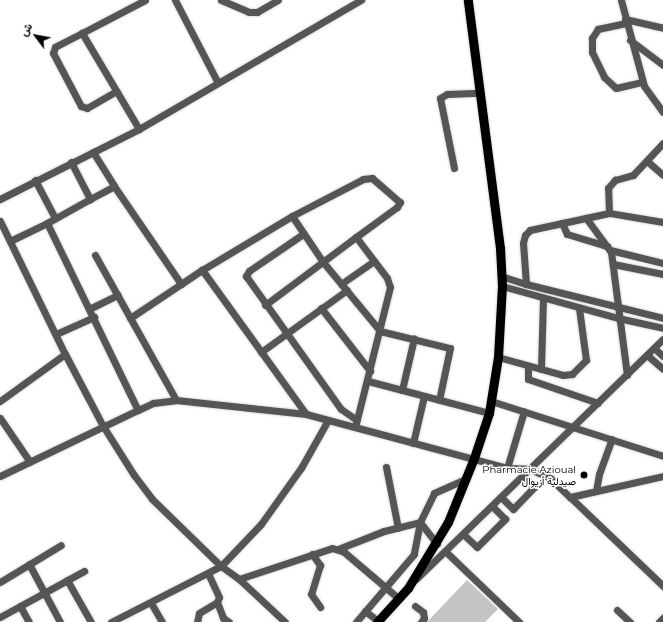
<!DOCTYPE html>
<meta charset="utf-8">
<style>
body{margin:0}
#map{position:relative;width:663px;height:622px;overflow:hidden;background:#fff;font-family:Montserrat,Vazirmatn,sans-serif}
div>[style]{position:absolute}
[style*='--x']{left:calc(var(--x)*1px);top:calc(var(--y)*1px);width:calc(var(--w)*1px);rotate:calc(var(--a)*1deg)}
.building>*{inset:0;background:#c4c4c4}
.roads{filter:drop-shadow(0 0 1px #dbdbdb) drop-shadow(0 0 1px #dbdbdb)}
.minor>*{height:7px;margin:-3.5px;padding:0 3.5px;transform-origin:3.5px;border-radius:3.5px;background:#555}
.major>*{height:9px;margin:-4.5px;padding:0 4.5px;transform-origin:4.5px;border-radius:4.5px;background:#000}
.dots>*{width:11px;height:11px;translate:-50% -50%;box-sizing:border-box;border:2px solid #fff;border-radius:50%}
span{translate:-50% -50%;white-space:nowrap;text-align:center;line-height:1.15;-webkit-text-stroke:3px #fff;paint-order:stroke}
.poi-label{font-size:10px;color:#000}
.right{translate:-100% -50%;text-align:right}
.north{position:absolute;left:16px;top:16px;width:40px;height:40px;-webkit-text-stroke:3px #fff;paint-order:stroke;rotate:302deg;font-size:11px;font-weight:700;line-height:16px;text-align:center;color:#000}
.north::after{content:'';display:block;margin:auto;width:14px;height:18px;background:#000;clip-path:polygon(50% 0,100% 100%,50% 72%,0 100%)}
</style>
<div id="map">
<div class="building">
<i style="clip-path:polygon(467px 580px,498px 609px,485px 622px,427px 622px)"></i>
</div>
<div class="roads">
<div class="minor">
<i style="--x:175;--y:0;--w:93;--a:62.6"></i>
<i style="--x:221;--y:0;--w:30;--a:23"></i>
<i style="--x:249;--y:12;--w:8;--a:0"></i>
<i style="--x:257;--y:12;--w:24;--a:-30"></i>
<i style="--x:621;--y:0;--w:89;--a:75"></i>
<i style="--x:644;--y:86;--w:32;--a:54"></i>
<i style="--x:625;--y:19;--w:39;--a:13"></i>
<i style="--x:626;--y:23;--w:29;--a:168"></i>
<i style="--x:598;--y:29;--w:11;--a:124"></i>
<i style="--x:592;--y:38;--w:14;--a:90"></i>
<i style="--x:592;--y:52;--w:28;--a:64"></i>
<i style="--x:604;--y:77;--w:16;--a:43"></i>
<i style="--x:616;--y:88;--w:27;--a:-13"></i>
<i style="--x:82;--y:33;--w:30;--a:153"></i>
<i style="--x:55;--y:47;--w:6;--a:108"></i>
<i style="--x:53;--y:53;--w:60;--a:62.2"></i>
<i style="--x:81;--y:106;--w:6;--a:18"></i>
<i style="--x:87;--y:108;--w:34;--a:-30"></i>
<i style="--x:630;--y:40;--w:41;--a:37.1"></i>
<i style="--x:139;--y:129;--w:112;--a:-120.7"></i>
<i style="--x:82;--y:33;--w:71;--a:-27.6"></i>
<i style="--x:93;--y:152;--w:40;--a:58"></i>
<i style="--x:114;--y:186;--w:119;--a:55.6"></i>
<i style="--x:181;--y:284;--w:25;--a:-34"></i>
<i style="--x:647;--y:161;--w:21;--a:41"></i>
<i style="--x:71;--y:162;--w:42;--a:62.8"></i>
<i style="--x:90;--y:199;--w:49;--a:150.8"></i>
<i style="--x:47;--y:223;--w:208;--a:64.1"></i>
<i style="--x:454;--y:168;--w:71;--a:-101.3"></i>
<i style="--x:440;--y:98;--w:8;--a:-30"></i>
<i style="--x:447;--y:94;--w:33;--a:-2"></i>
<i style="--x:35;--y:180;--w:43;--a:62.2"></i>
<i style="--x:0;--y:199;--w:156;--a:-26.7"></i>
<i style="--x:139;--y:129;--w:257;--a:-30.2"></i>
<i style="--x:90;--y:199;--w:27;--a:-28"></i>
<i style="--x:609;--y:213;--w:25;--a:-92"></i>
<i style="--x:608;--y:188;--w:11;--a:-49"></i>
<i style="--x:615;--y:180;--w:19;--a:-16"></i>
<i style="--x:633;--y:175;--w:44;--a:-46.8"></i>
<i style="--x:292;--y:216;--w:55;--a:56"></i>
<i style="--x:323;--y:262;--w:89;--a:50.4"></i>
<i style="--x:380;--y:331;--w:72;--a:13.7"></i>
<i style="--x:450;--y:348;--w:53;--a:101.9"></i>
<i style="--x:586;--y:218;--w:42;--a:53.7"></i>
<i style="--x:611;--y:252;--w:124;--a:82.6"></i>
<i style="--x:0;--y:221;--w:148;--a:64"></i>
<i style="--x:65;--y:354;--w:81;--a:62.2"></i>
<i style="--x:103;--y:426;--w:58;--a:57.7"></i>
<i style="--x:134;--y:475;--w:30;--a:53"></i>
<i style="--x:152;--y:499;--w:96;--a:44.2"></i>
<i style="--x:221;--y:566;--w:22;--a:36"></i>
<i style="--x:239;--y:579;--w:63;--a:43.1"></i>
<i style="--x:663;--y:222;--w:55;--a:-170.5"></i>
<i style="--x:609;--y:213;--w:81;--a:167.9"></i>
<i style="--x:530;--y:230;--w:7;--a:135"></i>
<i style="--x:525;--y:235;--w:8;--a:104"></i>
<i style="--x:523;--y:243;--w:41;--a:85.8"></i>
<i style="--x:526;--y:284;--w:141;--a:13.9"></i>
<i style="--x:562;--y:223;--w:12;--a:66"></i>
<i style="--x:567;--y:234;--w:42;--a:16.7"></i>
<i style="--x:303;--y:234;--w:65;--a:145.6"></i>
<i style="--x:249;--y:271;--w:6;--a:121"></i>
<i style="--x:246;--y:276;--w:163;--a:54.5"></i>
<i style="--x:341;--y:409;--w:19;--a:35"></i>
<i style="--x:10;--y:241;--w:41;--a:-25.9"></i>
<i style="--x:610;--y:250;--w:55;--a:13.8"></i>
<i style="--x:95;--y:255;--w:166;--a:60.8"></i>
<i style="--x:613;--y:264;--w:51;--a:11.3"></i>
<i style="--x:501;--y:276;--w:26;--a:18"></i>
<i style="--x:341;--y:284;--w:40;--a:-34.9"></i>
<i style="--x:502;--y:286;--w:120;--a:15.4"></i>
<i style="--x:618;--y:318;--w:46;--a:12.5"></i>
<i style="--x:265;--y:305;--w:114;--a:-36.8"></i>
<i style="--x:321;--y:308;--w:80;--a:52.1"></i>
<i style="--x:89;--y:309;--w:32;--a:-26"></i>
<i style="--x:130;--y:318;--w:61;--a:-33.7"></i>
<i style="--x:56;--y:334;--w:42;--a:-24.1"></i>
<i style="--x:654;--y:348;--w:12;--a:42"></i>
<i style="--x:261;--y:352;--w:106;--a:-35.8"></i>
<i style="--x:647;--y:355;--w:21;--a:41"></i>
<i style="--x:498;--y:357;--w:67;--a:15.5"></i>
<i style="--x:563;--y:375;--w:9;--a:-6"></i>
<i style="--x:572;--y:374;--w:20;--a:-45"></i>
<i style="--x:586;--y:360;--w:52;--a:-97.7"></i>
<i style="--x:528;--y:366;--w:13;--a:90"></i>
<i style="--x:528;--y:379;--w:74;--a:18.9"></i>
<i style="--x:541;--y:369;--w:71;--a:-88.4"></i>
<i style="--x:368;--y:381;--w:125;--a:14.8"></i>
<i style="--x:402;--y:390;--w:53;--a:-77"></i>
<i style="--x:0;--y:401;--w:80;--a:-35.9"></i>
<i style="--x:491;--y:401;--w:181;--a:17.7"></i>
<i style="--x:306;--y:414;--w:178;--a:-125.8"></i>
<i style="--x:202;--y:270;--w:105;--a:-31"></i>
<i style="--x:292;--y:216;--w:80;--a:-27.5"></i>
<i style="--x:363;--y:179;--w:9;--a:-6"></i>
<i style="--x:372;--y:178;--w:37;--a:41"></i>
<i style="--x:400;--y:202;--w:6;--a:121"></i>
<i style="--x:397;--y:207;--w:51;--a:143.8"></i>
<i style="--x:356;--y:237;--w:51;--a:52.9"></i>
<i style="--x:387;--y:278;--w:9;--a:72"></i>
<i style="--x:390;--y:287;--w:144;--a:104"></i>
<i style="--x:0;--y:418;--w:53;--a:55.7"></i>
<i style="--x:413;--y:443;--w:48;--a:-76.8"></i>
<i style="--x:386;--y:467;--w:62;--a:78.9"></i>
<i style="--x:507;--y:468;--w:59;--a:-73.4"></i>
<i style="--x:0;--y:476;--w:153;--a:-25.6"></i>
<i style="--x:138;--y:410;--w:17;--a:-25"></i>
<i style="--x:153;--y:403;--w:23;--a:-7"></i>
<i style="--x:176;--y:400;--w:131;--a:6.1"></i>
<i style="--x:306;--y:414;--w:208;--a:15"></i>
<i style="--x:507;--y:468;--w:23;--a:2"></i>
<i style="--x:530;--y:469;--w:22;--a:24"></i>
<i style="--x:550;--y:478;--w:28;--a:44"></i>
<i style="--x:570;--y:497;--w:95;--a:-12.7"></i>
<i style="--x:596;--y:491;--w:17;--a:-80"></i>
<i style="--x:599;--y:474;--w:37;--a:-70"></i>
<i style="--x:501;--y:497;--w:17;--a:45"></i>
<i style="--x:513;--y:509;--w:30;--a:-46"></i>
<i style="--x:534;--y:487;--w:16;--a:-137"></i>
<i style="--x:570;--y:497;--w:129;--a:43.7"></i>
<i style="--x:463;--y:534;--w:19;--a:43"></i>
<i style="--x:477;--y:547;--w:40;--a:-45"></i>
<i style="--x:505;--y:519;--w:18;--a:-135"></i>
<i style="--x:437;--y:544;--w:28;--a:-128"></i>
<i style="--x:420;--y:522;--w:32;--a:-64"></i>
<i style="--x:434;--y:493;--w:35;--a:-24"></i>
<i style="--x:338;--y:549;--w:49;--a:-21.4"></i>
<i style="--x:384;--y:531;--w:37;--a:-14"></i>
<i style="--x:420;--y:522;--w:33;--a:101"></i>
<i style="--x:414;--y:554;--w:89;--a:130.5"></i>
<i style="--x:445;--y:551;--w:103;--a:43.8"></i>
<i style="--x:312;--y:554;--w:14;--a:54"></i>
<i style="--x:320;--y:565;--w:30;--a:107"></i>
<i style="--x:311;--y:594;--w:16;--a:55"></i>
<i style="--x:29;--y:564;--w:66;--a:61.9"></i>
<i style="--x:239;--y:579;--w:98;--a:-18.4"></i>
<i style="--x:332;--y:548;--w:13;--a:18"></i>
<i style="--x:344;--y:552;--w:71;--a:40.4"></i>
<i style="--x:416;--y:579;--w:344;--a:-44.2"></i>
<i style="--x:67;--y:580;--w:48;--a:60.3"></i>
<i style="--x:0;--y:582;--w:71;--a:-31.2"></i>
<i style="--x:217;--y:602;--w:17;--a:69"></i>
<i style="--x:223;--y:618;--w:7;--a:34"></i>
<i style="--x:151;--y:603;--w:22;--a:60"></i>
<i style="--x:20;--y:606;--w:18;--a:61"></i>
<i style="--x:415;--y:606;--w:10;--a:37"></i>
<i style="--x:423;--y:612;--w:6;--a:81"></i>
<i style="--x:424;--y:618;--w:5;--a:127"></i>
<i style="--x:617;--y:610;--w:18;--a:43"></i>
<i style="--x:365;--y:611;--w:16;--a:38"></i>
<i style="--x:0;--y:617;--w:96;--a:-28.7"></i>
<i style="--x:111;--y:622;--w:123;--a:-27"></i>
<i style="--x:221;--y:566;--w:58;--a:-46.4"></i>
<i style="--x:261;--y:524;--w:69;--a:-54.5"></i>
<i style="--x:301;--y:468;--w:55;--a:-60.6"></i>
<i style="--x:197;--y:622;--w:9;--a:-77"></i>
<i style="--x:199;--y:613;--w:21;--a:-31"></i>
<i style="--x:217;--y:602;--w:5;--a:-68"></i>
<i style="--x:219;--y:597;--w:26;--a:-115"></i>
<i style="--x:659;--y:622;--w:6;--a:-45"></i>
</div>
<div class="major">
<i style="--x:377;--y:622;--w:46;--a:-47.6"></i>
<i style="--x:408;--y:588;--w:77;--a:-58.8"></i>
<i style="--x:448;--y:522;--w:69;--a:-67.9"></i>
<i style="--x:474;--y:458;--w:47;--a:-71.6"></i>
<i style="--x:489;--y:413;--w:57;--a:-80.9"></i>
<i style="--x:498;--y:357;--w:71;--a:-86.8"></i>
<i style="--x:502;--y:286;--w:38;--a:-93"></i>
<i style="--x:500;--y:248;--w:250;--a:-97.4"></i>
</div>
</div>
<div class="dots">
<i style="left:584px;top:475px;background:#000"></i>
</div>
<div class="poi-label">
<span class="right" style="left:576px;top:475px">Pharmacie Azioual<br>صيدلية أزيوال</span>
</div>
<div class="north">ش</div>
</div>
